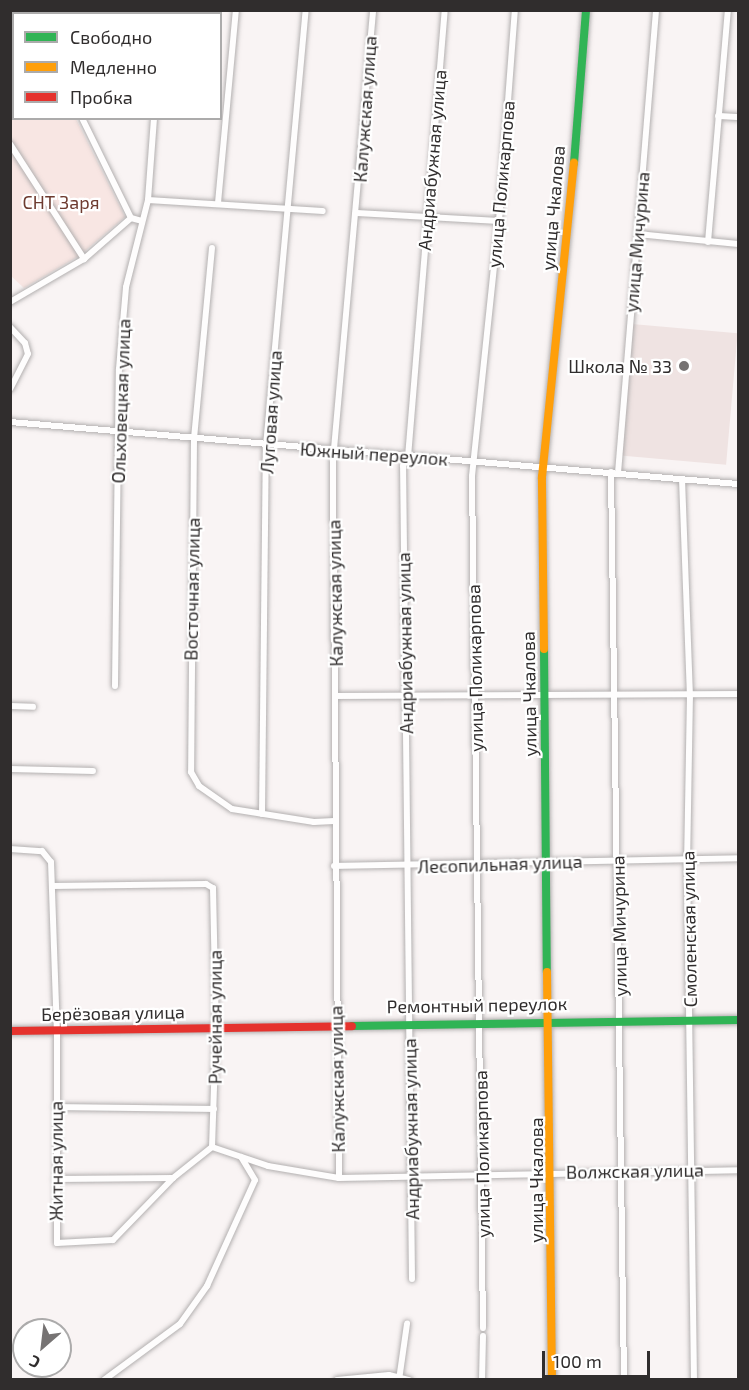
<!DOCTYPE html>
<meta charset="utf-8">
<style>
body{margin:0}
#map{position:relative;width:749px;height:1390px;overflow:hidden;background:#f9f4f4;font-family:"Exo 2",sans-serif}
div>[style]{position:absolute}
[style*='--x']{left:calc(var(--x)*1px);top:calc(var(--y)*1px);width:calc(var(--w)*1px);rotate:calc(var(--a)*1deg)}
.built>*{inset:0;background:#efe3e2;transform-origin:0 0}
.green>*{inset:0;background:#f8e6e3}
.roads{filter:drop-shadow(0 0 2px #b3b0b0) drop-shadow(0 0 2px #b3b0b0)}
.street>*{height:6px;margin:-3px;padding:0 3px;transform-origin:3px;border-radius:3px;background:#fefdfd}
.fast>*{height:8px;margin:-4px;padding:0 4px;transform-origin:4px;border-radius:4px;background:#30b455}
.slow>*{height:8px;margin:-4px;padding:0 4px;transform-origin:4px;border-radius:4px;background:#ff9f0a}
.jam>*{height:8px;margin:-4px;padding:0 4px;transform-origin:4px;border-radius:4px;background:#e5322d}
.dots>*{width:16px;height:16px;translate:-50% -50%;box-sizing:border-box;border:3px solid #fff;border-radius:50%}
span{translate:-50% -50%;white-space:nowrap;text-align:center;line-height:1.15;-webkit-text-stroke:4.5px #fff;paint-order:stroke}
.street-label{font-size:18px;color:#302d2d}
.park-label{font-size:18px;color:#6e3b30}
.poi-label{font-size:18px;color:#302d2d}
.right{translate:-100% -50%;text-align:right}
.frame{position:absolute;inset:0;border:12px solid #302d2d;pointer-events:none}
.legend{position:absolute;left:12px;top:12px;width:210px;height:108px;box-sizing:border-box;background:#fff;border:2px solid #acabab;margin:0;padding:8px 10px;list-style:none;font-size:18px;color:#302d2d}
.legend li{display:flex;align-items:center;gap:12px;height:30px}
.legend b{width:30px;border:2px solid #acabab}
.north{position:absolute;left:12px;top:1318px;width:60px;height:60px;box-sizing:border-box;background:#fff;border:2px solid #acabab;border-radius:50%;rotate:208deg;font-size:16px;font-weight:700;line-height:24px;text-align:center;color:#302d2d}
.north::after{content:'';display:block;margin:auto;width:21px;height:27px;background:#767373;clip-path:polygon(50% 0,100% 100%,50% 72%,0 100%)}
.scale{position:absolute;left:542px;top:1351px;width:108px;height:27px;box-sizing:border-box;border:3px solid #302d2d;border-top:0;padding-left:8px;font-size:18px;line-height:21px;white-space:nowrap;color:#302d2d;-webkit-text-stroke:4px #fff;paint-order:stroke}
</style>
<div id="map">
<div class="built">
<i style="left:632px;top:324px;width:106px;height:132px;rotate:5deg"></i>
</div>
<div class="green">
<i style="clip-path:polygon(10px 20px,14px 118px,76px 119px,125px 217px,79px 256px,24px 288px,11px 276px)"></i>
</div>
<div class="roads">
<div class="street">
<i style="--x:10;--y:14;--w:6;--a:51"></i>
<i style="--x:163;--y:14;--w:4;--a:-90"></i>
<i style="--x:718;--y:116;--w:20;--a:3"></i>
<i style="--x:82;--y:118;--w:111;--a:63.9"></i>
<i style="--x:131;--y:218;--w:11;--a:15"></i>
<i style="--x:10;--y:144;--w:137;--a:57.2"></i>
<i style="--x:148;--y:200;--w:175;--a:3.6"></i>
<i style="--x:218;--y:203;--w:194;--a:-84.7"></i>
<i style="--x:357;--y:213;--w:142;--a:3.2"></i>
<i style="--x:638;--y:234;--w:100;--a:5.7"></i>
<i style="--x:708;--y:242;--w:233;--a:-85.1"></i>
<i style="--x:212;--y:248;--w:192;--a:95.4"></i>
<i style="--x:194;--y:439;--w:333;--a:90.5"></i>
<i style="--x:191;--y:772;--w:16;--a:60"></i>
<i style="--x:199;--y:786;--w:40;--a:34.9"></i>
<i style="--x:232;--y:809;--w:83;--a:9"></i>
<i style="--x:314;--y:822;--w:20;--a:-3"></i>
<i style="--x:10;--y:302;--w:86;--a:-30.2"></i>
<i style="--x:84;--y:259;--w:62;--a:-41.1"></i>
<i style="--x:10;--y:327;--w:22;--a:47"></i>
<i style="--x:25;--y:343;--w:11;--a:75"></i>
<i style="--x:28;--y:354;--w:39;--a:117"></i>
<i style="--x:10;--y:422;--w:731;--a:4.87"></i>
<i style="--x:611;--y:472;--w:908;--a:89.18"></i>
<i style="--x:618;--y:473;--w:465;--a:-85.3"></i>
<i style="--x:682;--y:479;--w:215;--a:87.9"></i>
<i style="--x:690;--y:694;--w:165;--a:91"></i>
<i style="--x:687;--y:859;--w:521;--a:89.23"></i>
<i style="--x:115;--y:686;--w:317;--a:-89.3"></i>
<i style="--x:119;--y:369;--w:82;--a:-85.1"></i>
<i style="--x:126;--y:287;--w:90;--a:-75.8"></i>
<i style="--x:148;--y:200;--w:82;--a:-85.8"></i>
<i style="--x:336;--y:696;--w:402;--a:-0.3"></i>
<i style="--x:10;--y:706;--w:23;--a:2"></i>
<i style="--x:10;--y:769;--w:83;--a:1.4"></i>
<i style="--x:262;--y:814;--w:368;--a:-89.4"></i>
<i style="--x:266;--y:446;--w:438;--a:-84.8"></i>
<i style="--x:10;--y:849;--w:32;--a:4"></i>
<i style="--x:42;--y:851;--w:14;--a:51"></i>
<i style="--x:51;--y:862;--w:168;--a:88"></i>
<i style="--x:57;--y:1030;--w:213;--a:90"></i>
<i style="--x:57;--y:1243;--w:56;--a:-3.1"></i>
<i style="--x:113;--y:1240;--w:86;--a:-45.9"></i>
<i style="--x:173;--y:1178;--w:50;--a:-38.5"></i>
<i style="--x:334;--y:866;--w:404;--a:-1.1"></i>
<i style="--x:52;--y:886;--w:154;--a:-0.7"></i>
<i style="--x:206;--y:884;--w:8;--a:30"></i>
<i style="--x:213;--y:888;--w:139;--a:88.8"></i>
<i style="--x:216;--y:1027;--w:120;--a:91.9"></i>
<i style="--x:56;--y:1107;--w:158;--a:0.7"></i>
<i style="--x:212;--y:1147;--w:59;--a:18.7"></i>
<i style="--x:268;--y:1166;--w:72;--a:9.6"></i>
<i style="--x:339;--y:1178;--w:399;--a:-1.1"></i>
<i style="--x:339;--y:1178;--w:718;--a:-90.48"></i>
<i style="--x:333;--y:460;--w:452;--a:-84.9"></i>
<i style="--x:56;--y:1179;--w:117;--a:-0.5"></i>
<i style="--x:412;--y:1279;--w:813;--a:-90.63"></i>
<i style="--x:403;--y:466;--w:10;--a:-61"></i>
<i style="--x:408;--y:457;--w:449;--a:-85.3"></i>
<i style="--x:483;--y:1328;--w:852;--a:-90.74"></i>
<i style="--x:472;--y:476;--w:256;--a:-84"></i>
<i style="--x:499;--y:221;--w:212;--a:-85.7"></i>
<i style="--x:104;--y:1380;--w:94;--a:-36.4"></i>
<i style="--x:180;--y:1324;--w:47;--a:-54.6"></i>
<i style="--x:207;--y:1286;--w:116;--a:-65.6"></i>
<i style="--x:255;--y:1180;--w:27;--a:-121"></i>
<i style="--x:337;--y:1380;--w:52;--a:-5.5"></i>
<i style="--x:389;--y:1375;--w:21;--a:14"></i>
<i style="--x:399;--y:1380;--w:57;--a:-81.9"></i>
<i style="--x:482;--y:1380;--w:44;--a:-88.7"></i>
</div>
<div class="fast">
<i style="--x:574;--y:163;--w:153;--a:-85.5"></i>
<i style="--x:544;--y:649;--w:323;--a:89.5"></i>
<i style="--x:352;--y:1026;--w:386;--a:-0.9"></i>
</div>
<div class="slow">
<i style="--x:544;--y:649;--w:172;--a:-90.7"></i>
<i style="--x:542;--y:477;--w:316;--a:-84.2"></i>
<i style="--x:547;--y:972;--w:408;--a:89.3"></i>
</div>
<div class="jam">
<i style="--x:10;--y:1031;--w:342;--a:-0.8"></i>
</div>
</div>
<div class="dots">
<i style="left:684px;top:366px;background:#767373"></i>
</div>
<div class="street-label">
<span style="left:365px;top:109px;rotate:-86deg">Калужская улица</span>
<span style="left:432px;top:160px;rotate:-85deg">Андриабужная улица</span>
<span style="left:501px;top:184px;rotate:-85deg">улица Поликарпова</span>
<span style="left:553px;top:208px;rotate:-85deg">улица Чкалова</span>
<span style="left:637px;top:242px;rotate:-85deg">улица Мичурина</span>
<span style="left:121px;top:401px;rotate:-88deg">Ольховецкая улица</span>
<span style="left:271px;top:412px;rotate:-86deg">Луговая улица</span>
<span style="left:374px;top:454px;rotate:4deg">Южный переулок</span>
<span style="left:192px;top:589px;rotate:-89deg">Восточная улица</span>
<span style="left:335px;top:593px;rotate:-91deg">Калужская улица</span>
<span style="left:405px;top:643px;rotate:-91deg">Андриабужная улица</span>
<span style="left:475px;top:668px;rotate:-91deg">улица Поликарпова</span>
<span style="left:529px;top:694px;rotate:-91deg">улица Чкалова</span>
<span style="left:500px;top:864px;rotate:-2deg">Лесопильная улица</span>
<span style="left:619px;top:926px;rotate:-91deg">улица Мичурина</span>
<span style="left:689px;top:929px;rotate:-91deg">Смоленская улица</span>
<span style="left:477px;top:1005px;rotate:-1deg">Ремонтный переулок</span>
<span style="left:113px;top:1013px;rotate:-1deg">Берёзовая улица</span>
<span style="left:215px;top:1017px;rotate:-90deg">Ручейная улица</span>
<span style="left:337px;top:1079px;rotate:-91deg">Калужская улица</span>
<span style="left:411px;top:1129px;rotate:-91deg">Андриабужная улица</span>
<span style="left:482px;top:1154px;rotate:-91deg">улица Поликарпова</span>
<span style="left:56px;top:1161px;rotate:-90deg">Житная улица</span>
<span style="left:635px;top:1171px;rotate:-1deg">Волжская улица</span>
<span style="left:536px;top:1180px;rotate:-90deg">улица Чкалова</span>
</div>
<div class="park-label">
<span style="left:61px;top:202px">СНТ Заря</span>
</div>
<div class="poi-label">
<span class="right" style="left:672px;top:366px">Школа № 33</span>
</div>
<div class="frame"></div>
<ul class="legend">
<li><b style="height:8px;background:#30b455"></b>Свободно</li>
<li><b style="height:8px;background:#ff9f0a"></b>Медленно</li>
<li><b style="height:8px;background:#e5322d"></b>Пробка</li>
</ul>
<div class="north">С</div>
<div class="scale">100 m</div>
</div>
